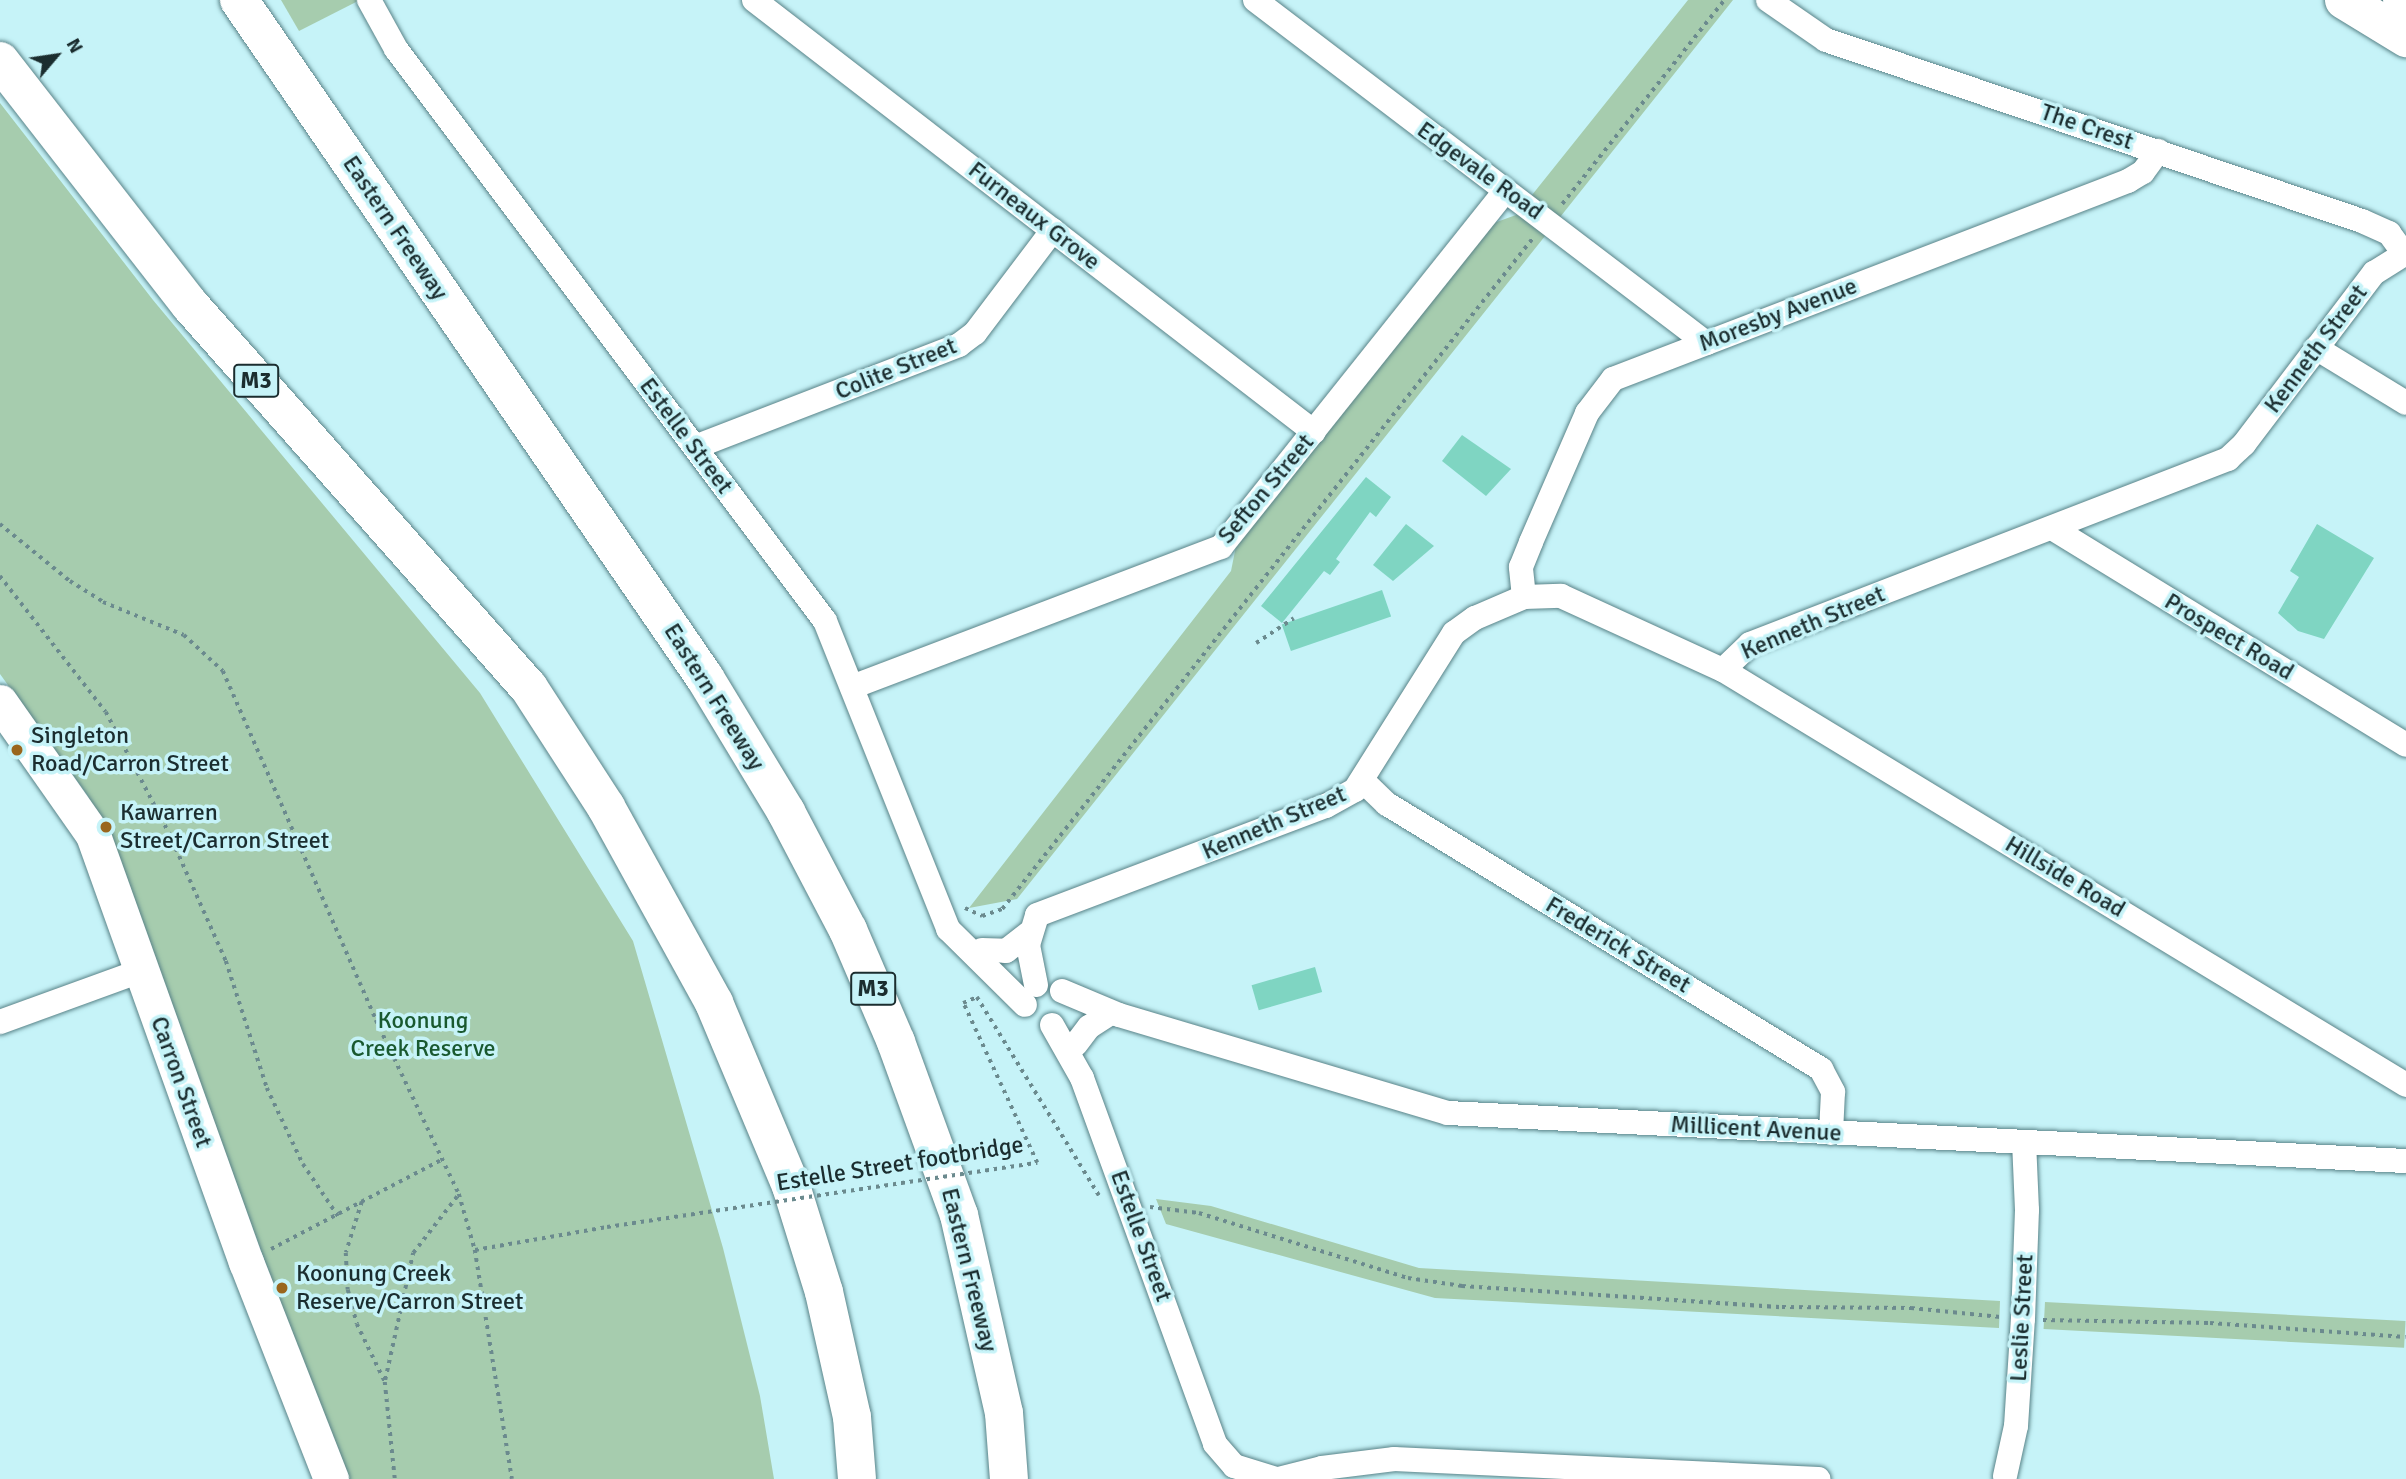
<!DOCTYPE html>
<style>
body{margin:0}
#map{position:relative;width:2406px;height:1479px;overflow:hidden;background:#c6f3f8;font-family:Signika,sans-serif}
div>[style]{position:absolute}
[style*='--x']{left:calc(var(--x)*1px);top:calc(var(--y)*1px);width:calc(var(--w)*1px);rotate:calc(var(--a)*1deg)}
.green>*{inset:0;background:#a6ccae;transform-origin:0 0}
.building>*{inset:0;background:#7fd5c2;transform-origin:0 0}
.path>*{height:3.5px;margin-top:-1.75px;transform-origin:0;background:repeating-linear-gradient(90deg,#6b8a8e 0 3.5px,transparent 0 8.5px)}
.roads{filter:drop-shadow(0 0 2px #598388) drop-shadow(0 0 2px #598388)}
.street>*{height:24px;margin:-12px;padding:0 12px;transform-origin:12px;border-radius:12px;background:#fff}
.secondary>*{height:35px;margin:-17.5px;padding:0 17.5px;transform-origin:17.5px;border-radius:17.5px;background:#fff}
.primary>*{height:38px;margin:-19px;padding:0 19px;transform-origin:19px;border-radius:19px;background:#fff}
.highway>*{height:38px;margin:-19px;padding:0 19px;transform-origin:19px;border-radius:19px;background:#fff}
.path-bridge>*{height:3.5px;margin-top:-1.75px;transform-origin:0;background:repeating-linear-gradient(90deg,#6b8a8e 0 3.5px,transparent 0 8.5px)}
.dots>*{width:19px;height:19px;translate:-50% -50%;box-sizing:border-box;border:4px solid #c6f3f8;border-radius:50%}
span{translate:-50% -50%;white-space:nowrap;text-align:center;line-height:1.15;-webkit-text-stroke:7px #c6f3f8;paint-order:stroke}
.shield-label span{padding:2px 5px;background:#c6f3f8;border:2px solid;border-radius:5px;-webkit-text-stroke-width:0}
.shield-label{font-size:23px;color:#1b2d2f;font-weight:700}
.street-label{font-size:24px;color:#1b2d2f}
.poi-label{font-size:24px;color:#1b2d2f}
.left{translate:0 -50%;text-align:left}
.park-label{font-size:24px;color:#19592f}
.north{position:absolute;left:21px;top:21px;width:70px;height:70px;-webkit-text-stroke:5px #c6f3f8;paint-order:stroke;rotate:61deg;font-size:19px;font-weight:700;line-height:28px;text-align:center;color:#1b2d2f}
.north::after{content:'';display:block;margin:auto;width:24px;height:32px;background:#1b2d2f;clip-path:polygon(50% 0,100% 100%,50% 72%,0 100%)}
</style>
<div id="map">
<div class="green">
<i style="clip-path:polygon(281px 0,358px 0,358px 1px,299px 31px)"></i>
<i style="clip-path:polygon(1688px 0,1733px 0,1017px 899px,969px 908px,1231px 571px,1236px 546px,1494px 223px,1516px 215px)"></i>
<i style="clip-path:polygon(0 103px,153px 300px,480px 693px,633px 941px,723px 1248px,760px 1396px,774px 1479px,346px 1479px,103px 826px,88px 796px,0 674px)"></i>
<i style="clip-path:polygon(1156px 1199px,1211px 1206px,1419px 1268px,2000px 1301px,1999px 1328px,1435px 1298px,1166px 1224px)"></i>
<i style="left:2045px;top:1302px;width:361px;height:27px;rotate:3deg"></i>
</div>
<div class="building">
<i style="clip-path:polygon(1462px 435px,1511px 469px,1486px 496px,1442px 461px)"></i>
<i style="clip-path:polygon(1366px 477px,1391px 497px,1376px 517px,1370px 512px,1336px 559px,1340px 562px,1330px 575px,1324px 571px,1282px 623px,1261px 606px)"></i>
<i style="clip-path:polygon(1406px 524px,1434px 546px,1393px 581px,1373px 565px)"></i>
<i style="clip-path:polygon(2317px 524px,2374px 558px,2324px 639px,2298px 631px,2278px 613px,2299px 577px,2290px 571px)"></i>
<i style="left:1382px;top:590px;width:28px;height:106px;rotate:71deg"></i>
<i style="left:1315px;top:967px;width:26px;height:66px;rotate:74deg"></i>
</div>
<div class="path">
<i style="--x:1562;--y:204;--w:260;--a:-51.5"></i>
<i style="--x:0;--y:524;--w:90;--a:39.2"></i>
<i style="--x:70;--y:581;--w:39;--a:32"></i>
<i style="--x:103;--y:602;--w:87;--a:22.2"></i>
<i style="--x:184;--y:635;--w:53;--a:42.7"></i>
<i style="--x:223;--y:671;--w:381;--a:66.3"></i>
<i style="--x:376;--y:1020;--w:193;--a:64.5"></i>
<i style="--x:459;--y:1194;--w:58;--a:74.1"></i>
<i style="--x:475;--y:1250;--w:232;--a:80.8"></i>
<i style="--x:0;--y:576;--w:172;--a:52.1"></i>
<i style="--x:106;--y:712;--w:136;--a:62.5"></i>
<i style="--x:169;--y:833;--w:140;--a:66"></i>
<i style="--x:226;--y:961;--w:133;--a:72.1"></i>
<i style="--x:267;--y:1088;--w:84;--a:64.7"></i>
<i style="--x:303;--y:1164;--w:63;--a:56.1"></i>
<i style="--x:1256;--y:643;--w:45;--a:-33.3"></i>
<i style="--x:965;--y:908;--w:19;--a:25"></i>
<i style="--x:982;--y:916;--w:21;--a:-19"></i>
<i style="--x:1002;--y:909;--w:854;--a:-51.65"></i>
<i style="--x:1037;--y:1163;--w:176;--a:-114.8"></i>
<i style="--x:963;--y:1003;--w:15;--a:-23"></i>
<i style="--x:977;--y:997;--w:233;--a:58.4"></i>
<i style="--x:362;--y:1202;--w:53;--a:107.4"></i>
<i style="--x:346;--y:1253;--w:37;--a:87"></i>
<i style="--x:348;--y:1290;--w:35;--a:75"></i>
<i style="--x:357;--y:1324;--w:64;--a:64.2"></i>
<i style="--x:385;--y:1382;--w:98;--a:84.1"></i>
<i style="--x:1150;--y:1207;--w:49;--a:7"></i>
<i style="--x:1199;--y:1213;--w:219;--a:17.3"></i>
<i style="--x:1408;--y:1278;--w:55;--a:8.4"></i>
<i style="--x:1462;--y:1286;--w:321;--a:3.8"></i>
<i style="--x:1782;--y:1307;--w:129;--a:0.4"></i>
<i style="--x:1911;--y:1308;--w:90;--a:5.7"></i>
<i style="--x:271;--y:1249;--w:194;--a:-27.6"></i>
<i style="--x:475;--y:1250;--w:134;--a:-9.9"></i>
<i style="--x:2043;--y:1320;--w:167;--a:1"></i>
<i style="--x:2210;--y:1323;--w:196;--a:4.1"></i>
<i style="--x:385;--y:1380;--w:130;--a:-77.6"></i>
<i style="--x:413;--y:1253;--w:75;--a:-52.1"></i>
</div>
<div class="roads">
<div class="street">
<i style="--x:369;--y:0;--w:56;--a:61.1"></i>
<i style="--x:396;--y:49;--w:715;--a:53.13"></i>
<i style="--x:825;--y:621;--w:332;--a:68.2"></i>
<i style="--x:948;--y:929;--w:108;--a:44.6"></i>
<i style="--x:754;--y:0;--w:707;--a:37.65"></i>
<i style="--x:1255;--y:0;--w:567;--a:37.25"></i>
<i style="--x:1768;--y:0;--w:70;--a:34.6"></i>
<i style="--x:1826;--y:40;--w:566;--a:18.66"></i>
<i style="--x:2362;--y:221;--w:30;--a:24"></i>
<i style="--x:2389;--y:233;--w:26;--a:54"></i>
<i style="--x:2316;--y:348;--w:105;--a:31.4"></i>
<i style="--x:695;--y:447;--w:283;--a:-21.1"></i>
<i style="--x:959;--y:345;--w:20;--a:-37"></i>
<i style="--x:975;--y:333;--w:129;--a:-52.9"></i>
<i style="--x:2052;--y:528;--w:415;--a:31.5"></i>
<i style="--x:1524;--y:597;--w:30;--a:-96"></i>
<i style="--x:1521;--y:567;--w:27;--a:-68"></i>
<i style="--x:1531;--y:542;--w:141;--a:-66.5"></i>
<i style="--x:1587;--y:413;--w:43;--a:-52.6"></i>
<i style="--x:1613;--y:379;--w:552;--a:-21.03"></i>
<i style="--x:2128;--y:181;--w:17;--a:-31"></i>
<i style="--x:2143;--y:172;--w:26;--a:-54"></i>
<i style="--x:1723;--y:670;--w:799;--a:31.28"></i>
<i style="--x:852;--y:687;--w:395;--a:-20.8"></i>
<i style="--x:1221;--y:547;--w:455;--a:-51.4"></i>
<i style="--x:1363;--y:781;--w:33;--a:44"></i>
<i style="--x:1387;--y:804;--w:509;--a:31.41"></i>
<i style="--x:1821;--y:1069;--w:26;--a:62"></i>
<i style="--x:1833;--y:1092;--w:41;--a:92.8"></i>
<i style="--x:982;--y:950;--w:24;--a:2"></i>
<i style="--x:1006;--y:951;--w:29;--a:-38"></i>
<i style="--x:1036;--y:985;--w:41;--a:-101.3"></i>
<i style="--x:1028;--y:945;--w:31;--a:-73"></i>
<i style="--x:1037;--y:915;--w:309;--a:-20.7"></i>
<i style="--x:1326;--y:806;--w:33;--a:-29"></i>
<i style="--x:1355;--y:790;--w:186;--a:-57.8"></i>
<i style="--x:1454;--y:633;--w:26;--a:-36"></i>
<i style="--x:1475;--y:618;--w:53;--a:-23.2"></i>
<i style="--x:1524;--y:597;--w:37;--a:-2"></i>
<i style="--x:1561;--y:596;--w:178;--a:24.6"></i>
<i style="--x:1723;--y:670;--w:37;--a:-44"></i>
<i style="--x:1750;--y:644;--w:513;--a:-21.16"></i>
<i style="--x:2228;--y:459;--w:22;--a:-43"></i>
<i style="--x:2244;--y:444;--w:215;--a:-52.8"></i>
<i style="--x:2374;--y:273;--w:38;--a:-32"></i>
<i style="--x:1062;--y:991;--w:62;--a:22.8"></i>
<i style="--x:1119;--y:1015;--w:343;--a:16.6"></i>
<i style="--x:1448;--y:1113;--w:959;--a:2.87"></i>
<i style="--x:0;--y:1022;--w:149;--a:-20"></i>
<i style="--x:1052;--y:1025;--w:61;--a:60.5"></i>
<i style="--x:1082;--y:1078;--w:389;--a:70"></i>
<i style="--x:1215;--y:1444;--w:29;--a:49"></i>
<i style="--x:1234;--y:1466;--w:44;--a:17.2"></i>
<i style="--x:1076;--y:1044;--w:21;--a:-53"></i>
<i style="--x:1089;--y:1027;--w:24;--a:-33"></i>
<i style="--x:2005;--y:1476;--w:51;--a:-77.6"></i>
<i style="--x:2016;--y:1426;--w:107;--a:-86.3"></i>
<i style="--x:2023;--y:1319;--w:109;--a:-87.9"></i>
<i style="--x:2027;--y:1210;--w:68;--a:-92.5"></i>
<i style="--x:1279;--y:1479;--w:44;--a:-14.3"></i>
<i style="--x:1322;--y:1468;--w:73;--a:-7.1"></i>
<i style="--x:1394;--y:1459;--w:425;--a:2.7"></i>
</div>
<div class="secondary">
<i style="--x:0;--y:702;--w:162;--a:55"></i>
<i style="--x:93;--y:835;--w:454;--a:70.3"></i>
<i style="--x:246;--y:1262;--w:233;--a:68.6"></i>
</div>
<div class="primary">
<i style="--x:2344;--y:0;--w:73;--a:31.5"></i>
<i style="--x:2402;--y:0;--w:5;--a:37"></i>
</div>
<div class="highway">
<i style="--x:239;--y:0;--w:823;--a:55.5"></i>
<i style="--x:705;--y:678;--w:157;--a:58.8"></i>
<i style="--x:786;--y:812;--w:133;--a:62.3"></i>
<i style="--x:848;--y:930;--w:122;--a:66.8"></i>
<i style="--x:896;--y:1042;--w:184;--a:70"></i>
<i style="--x:959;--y:1215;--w:203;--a:77.2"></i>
<i style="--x:1004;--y:1413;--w:66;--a:85.7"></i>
<i style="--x:0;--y:61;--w:309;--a:52.1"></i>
<i style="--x:190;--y:305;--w:511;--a:48.49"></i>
<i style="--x:529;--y:688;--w:142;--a:57.1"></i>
<i style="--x:606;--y:807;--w:224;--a:61.1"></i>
<i style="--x:714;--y:1003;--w:199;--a:67.2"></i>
<i style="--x:791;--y:1186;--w:111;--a:72.7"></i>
<i style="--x:824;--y:1292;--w:128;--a:77.4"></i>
<i style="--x:852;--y:1417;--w:62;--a:85.4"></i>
</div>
</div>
<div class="path-bridge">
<i style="--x:607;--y:1227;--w:435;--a:-8.5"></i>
</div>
<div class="dots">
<i style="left:17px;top:750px;background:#9a661d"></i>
<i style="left:106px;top:827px;background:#9a661d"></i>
<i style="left:282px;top:1288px;background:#9a661d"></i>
</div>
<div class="shield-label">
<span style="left:256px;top:381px">M3</span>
<span style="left:873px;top:989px">M3</span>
</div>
<div class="street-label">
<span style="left:2087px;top:127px;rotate:19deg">The Crest</span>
<span style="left:1480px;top:171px;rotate:36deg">Edgevale Road</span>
<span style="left:1034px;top:216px;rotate:38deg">Furneaux Grove</span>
<span style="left:395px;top:228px;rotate:56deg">Eastern Freeway</span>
<span style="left:1778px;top:315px;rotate:-21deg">Moresby Avenue</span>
<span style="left:2316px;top:349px;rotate:-53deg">Kenneth Street</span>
<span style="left:896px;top:369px;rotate:-22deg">Colite Street</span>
<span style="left:686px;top:436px;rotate:53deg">Estelle Street</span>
<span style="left:1266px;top:489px;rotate:-50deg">Sefton Street</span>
<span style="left:1813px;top:623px;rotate:-23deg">Kenneth Street</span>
<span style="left:2229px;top:637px;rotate:31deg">Prospect Road</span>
<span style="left:714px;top:697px;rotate:58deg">Eastern Freeway</span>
<span style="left:1274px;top:823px;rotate:-23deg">Kenneth Street</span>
<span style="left:2065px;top:877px;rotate:31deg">Hillside Road</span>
<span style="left:1618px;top:945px;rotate:31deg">Frederick Street</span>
<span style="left:181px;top:1082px;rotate:70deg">Carron Street</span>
<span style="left:1756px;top:1129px;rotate:3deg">Millicent Avenue</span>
<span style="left:900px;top:1164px;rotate:-9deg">Estelle Street footbridge</span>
<span style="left:1141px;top:1236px;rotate:70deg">Estelle Street</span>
<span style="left:969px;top:1270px;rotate:76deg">Eastern Freeway</span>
<span style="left:2022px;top:1318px;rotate:-87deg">Leslie Street</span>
</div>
<div class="poi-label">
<span class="left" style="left:31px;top:750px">Singleton<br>Road/Carron Street</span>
<span class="left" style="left:120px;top:827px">Kawarren<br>Street/Carron Street</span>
<span class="left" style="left:296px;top:1288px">Koonung Creek<br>Reserve/Carron Street</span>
</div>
<div class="park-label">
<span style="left:423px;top:1035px">Koonung<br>Creek Reserve</span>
</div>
<div class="north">N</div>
</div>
